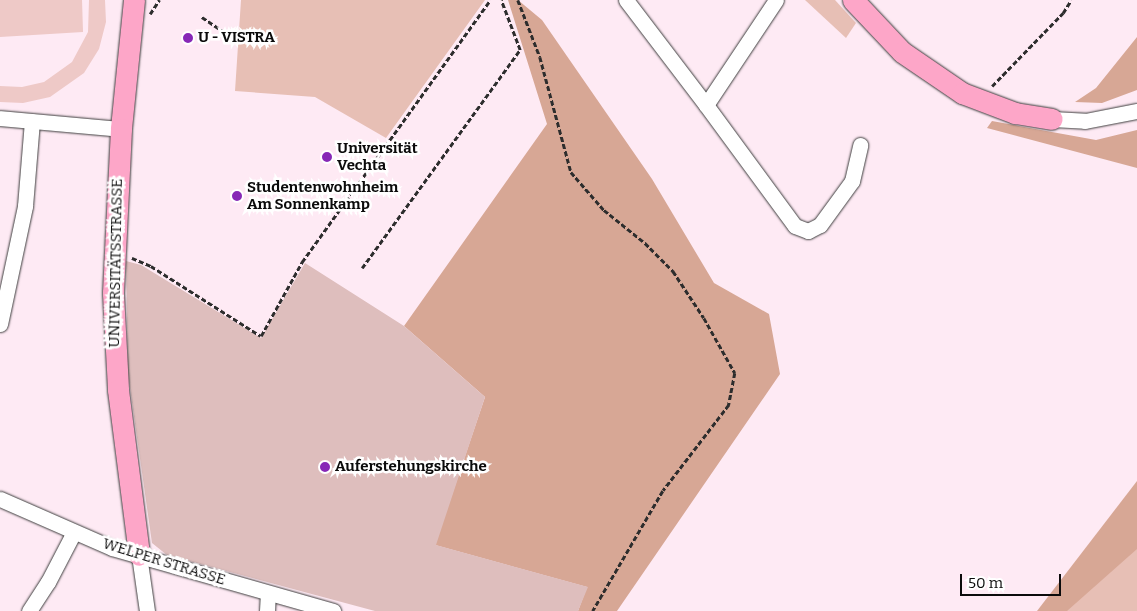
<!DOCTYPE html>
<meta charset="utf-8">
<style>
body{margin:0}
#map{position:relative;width:1137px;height:611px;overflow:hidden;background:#feeaf4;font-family:Bitter,serif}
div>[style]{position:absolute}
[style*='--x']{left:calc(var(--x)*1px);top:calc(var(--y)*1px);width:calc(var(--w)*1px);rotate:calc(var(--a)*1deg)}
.green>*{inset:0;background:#e7bfb5}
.forest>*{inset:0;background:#d7a795}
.cemetery>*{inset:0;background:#debebd}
.pitch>*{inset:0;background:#eec9c7}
.path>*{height:2.5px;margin-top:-1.25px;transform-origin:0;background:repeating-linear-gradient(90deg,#2d2d2d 0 5px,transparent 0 7.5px)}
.roads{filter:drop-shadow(0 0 1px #3e3e3e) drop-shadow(0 0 1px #3e3e3e)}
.street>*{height:15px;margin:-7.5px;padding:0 7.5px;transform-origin:7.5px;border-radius:7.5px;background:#fff}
.secondary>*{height:21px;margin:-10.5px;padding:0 10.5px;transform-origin:10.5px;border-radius:10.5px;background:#fda6c8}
.dots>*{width:14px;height:14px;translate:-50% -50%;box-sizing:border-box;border:2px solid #fff;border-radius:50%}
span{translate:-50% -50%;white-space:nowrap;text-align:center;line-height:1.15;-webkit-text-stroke:5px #fff;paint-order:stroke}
.poi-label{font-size:15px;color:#0b0b0b;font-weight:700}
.left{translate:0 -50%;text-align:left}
.street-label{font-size:15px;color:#0b0b0b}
.scale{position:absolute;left:960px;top:574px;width:101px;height:22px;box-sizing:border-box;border:2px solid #0b0b0b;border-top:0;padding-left:6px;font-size:15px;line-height:18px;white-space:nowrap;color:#0b0b0b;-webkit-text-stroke:4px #fff;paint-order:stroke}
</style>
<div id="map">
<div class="green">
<i style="clip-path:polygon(241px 0,485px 0,386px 138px,315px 97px,235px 91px)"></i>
<i style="clip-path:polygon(805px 0,835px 0,856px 23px,846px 38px)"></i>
<i style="clip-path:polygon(1137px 493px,1137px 611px,1038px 611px)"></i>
</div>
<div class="forest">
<i style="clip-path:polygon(508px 0,518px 0,542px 20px,652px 179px,714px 283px,769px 314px,780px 374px,617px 611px,578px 611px,587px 587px,435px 545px,485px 397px,404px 326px,547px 124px)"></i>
<i style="clip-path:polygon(1137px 37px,1137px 90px,1102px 103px,1075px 102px,1096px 88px)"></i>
<i style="clip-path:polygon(992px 121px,1096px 140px,1137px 130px,1137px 168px,987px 128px)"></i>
<i style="clip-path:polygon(1137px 481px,1137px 549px,1067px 611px,1037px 611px)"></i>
</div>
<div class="cemetery">
<i style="clip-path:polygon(126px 261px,141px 265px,261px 338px,305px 263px,404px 326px,485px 397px,436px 545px,588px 587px,578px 611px,375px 611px,167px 555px,152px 543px,128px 374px)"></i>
</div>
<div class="pitch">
<i style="clip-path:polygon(0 0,82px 0,83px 32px,0 37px)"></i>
<i style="clip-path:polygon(89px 0,105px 0,106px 22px,99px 49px,84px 73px,50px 97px,23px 103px,0 102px,0 86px,22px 87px,44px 82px,72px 62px,88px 32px)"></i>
</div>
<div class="path">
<i style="--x:518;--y:0;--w:61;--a:68.9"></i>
<i style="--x:540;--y:57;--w:119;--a:74.9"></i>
<i style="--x:571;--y:172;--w:50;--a:49"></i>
<i style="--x:604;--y:210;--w:53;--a:38.8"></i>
<i style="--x:645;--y:243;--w:40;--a:45"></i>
<i style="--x:673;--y:271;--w:56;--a:56.6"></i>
<i style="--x:704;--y:318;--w:63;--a:60.6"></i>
<i style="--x:735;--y:373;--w:33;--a:101"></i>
<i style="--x:729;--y:405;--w:108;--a:127.5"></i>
<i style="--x:663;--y:491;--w:139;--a:120.3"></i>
<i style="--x:150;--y:14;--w:17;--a:-57"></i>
<i style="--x:202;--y:17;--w:25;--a:34"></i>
<i style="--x:992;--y:86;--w:102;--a:-45.8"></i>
<i style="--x:1063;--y:13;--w:15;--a:-58"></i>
<i style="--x:132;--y:258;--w:21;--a:23"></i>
<i style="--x:151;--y:266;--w:130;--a:32.5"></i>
<i style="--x:261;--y:336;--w:85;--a:-61"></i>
<i style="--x:302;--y:262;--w:322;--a:-54.3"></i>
<i style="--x:362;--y:268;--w:269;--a:-54.1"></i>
<i style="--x:520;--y:50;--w:53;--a:-110.8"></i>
</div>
<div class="roads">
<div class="street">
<i style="--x:626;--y:0;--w:132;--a:52.7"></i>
<i style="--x:706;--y:105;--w:126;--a:-56.3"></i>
<i style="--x:706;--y:105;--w:150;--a:53.7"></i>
<i style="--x:795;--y:226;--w:14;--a:21"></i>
<i style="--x:808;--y:231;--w:13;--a:-27"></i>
<i style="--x:820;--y:225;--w:54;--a:-54"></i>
<i style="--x:852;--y:181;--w:37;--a:-77"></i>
<i style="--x:0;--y:118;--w:121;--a:5.2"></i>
<i style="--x:1052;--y:119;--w:33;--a:3"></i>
<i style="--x:1085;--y:121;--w:53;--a:-10.9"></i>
<i style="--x:0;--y:324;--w:121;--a:-78"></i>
<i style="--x:25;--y:206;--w:85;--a:-85.3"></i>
<i style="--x:0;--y:499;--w:122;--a:23.6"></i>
<i style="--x:112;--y:548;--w:230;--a:15.9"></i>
<i style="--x:139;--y:555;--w:57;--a:81.9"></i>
<i style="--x:29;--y:611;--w:35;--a:-57"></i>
<i style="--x:48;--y:582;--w:56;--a:-62.5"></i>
<i style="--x:267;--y:611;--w:18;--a:-87"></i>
</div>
<div class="secondary">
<i style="--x:134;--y:0;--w:130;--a:95.8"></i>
<i style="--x:121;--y:129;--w:164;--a:92.8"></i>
<i style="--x:113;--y:293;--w:97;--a:87"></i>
<i style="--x:118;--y:390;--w:166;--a:82.7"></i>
<i style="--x:853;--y:0;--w:71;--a:46.7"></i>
<i style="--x:902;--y:52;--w:73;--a:34.3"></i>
<i style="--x:962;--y:93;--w:57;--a:20.7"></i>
<i style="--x:1015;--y:113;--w:37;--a:9"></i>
</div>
</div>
<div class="dots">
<i style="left:188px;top:38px;background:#8728b6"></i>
<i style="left:327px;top:157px;background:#8728b6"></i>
<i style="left:237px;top:196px;background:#8728b6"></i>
<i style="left:325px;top:467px;background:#8728b6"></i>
</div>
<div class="poi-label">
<span class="left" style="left:198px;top:38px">U - VISTRA</span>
<span class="left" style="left:337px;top:157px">Universität<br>Vechta</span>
<span class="left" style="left:247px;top:196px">Studentenwohnheim<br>Am Sonnenkamp</span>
<span class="left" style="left:335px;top:467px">Auferstehungskirche</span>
</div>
<div class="street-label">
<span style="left:116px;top:263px;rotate:-89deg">UNIVERSITÄTSSTRASSE</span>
<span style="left:164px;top:562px;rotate:17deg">WELPER STRASSE</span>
</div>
<div class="scale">50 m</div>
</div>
